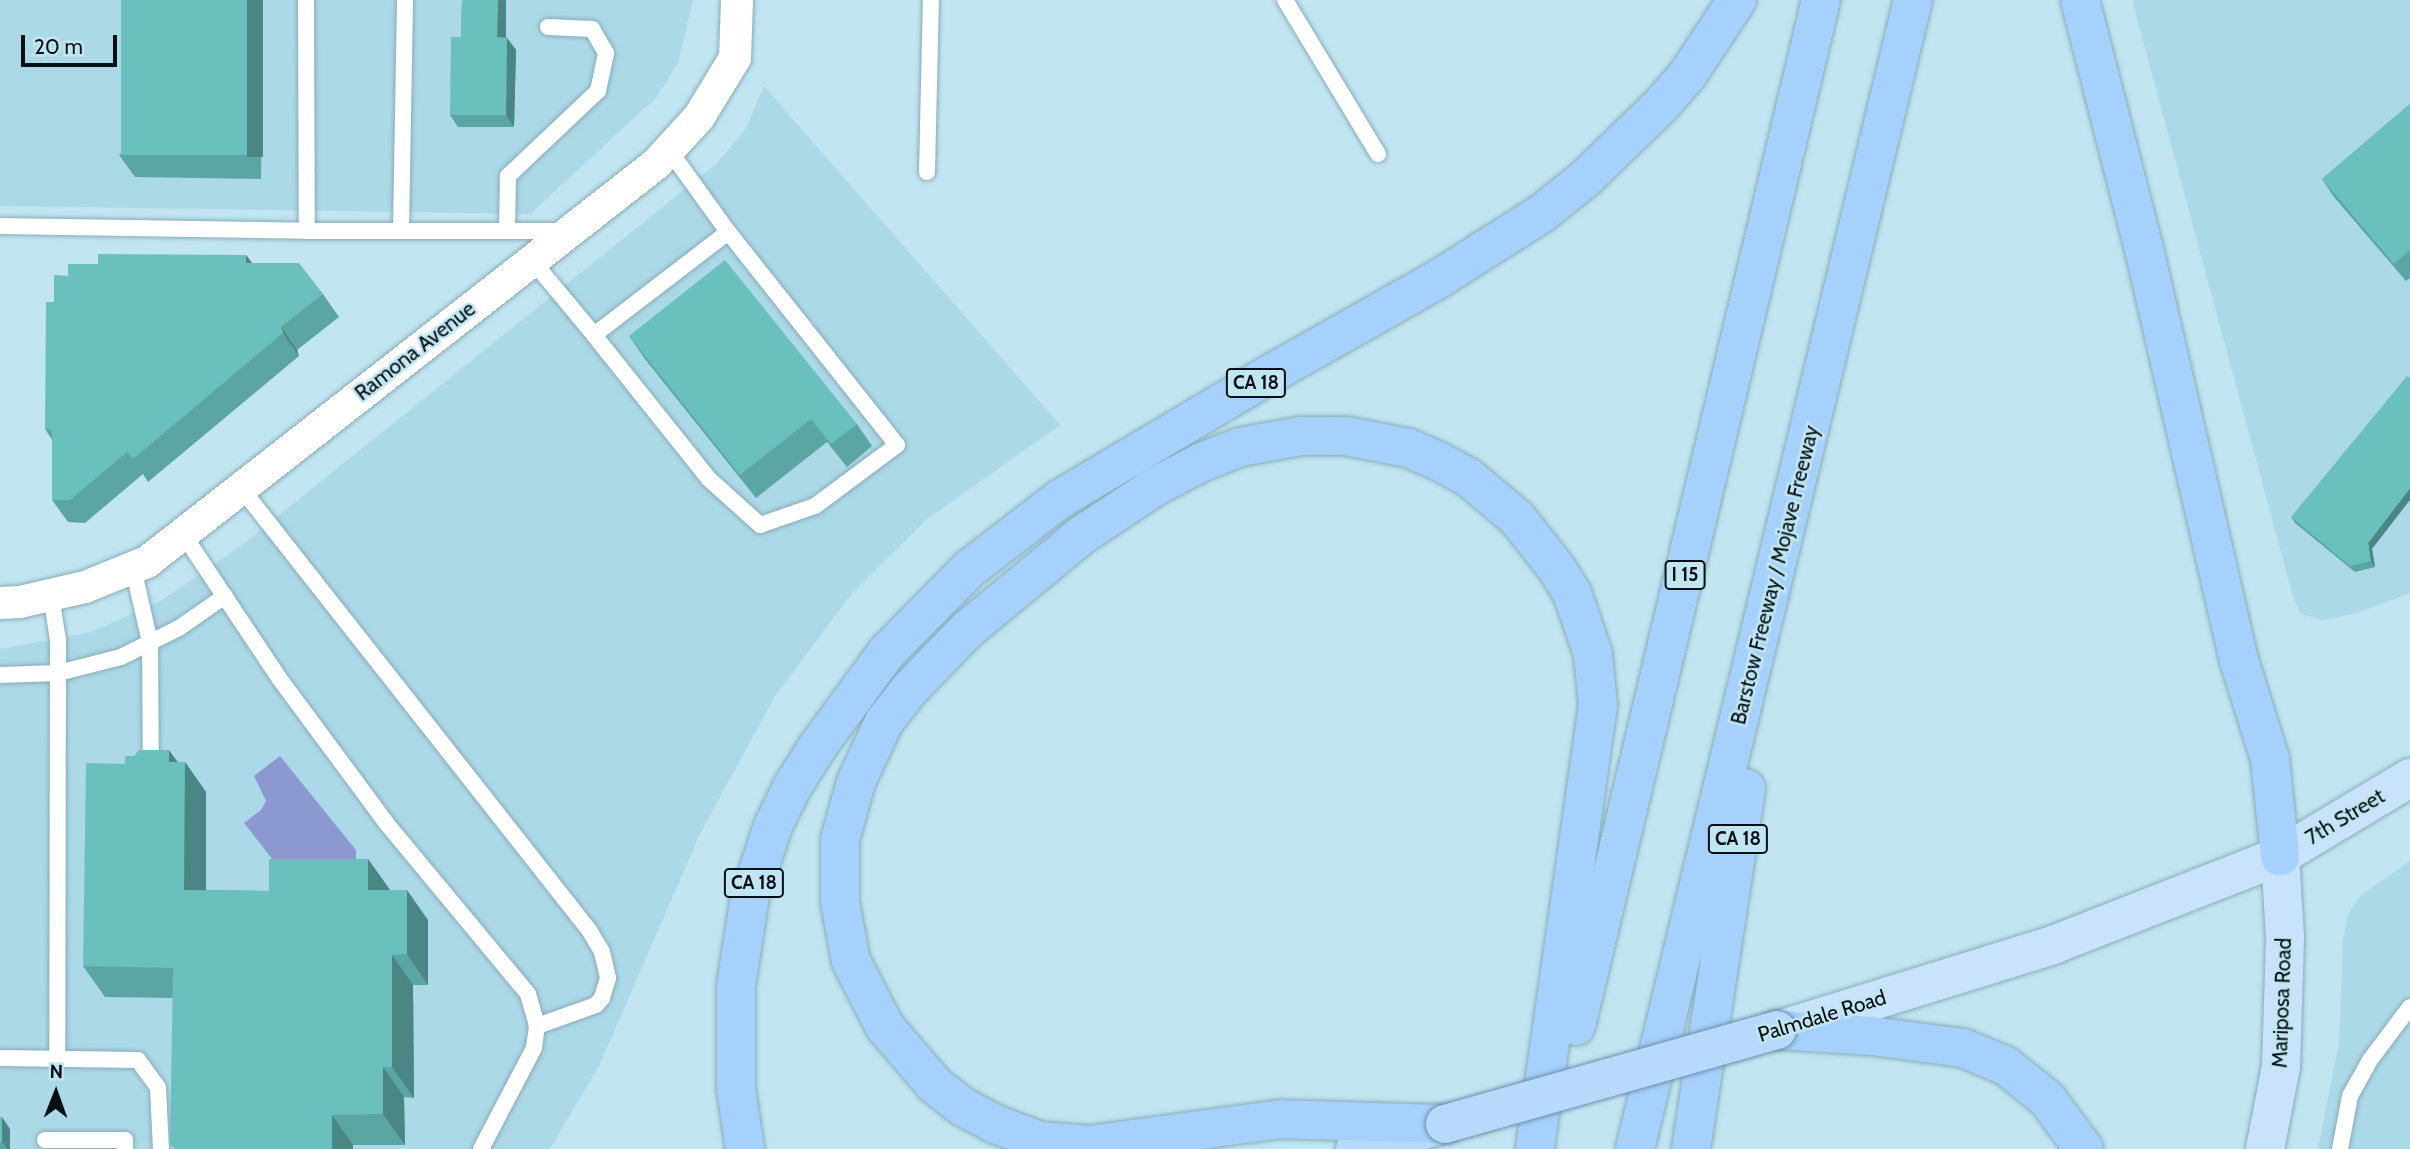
<!DOCTYPE html>
<style>
body{margin:0}
#map{position:relative;width:2410px;height:1149px;overflow:hidden;background:#c1e6f2;font-family:Cabin,sans-serif}
div>[style]{position:absolute}
[style*='--x']{left:calc(var(--x)*1px);top:calc(var(--y)*1px);width:calc(var(--w)*1px);rotate:calc(var(--a)*1deg)}
.built>*{inset:0;background:#acd9e8}
.water>*{inset:0;background:#8c98d0}
.roads{filter:drop-shadow(0 0 2px #88acb8) drop-shadow(0 0 2px #88acb8)}
.service>*{height:16px;margin:-8px;padding:0 8px;transform-origin:8px;border-radius:8px;background:#fff}
.minor>*{height:32px;margin:-16px;padding:0 16px;transform-origin:16px;border-radius:16px;background:#fff}
.primary>*{height:38px;margin:-19px;padding:0 19px;transform-origin:19px;border-radius:19px;background:#c9e3fd}
.trunk>*{height:38px;margin:-19px;padding:0 19px;transform-origin:19px;border-radius:19px;background:#b7dafc}
.motorway>*{height:38px;margin:-19px;padding:0 19px;transform-origin:19px;border-radius:19px;background:#a5d1fc}
.bridges{filter:drop-shadow(0 0 2px #6d8dab) drop-shadow(0 0 2px #6d8dab)}
.trunk-bridge>*{height:38px;margin:-19px;padding:0 19px;transform-origin:19px;border-radius:19px;background:#b7dafc}
.wall>*{inset:0;background:#5ba5a2}
.shaded-wall>*{inset:0;background:#4a8684;transform-origin:0 0}
.building>*{inset:0;background:#6ac0bc;transform-origin:0 0}
span{translate:-50% -50%;white-space:nowrap;text-align:center;line-height:1.15;-webkit-text-stroke:5px #c1e6f2;paint-order:stroke}
.shield-label span{padding:2px 5px;background:#c1e6f2;border:2px solid;border-radius:5px;-webkit-text-stroke-width:0}
.shield-label{font-size:19px;color:#041014;font-weight:700}
.street-label{font-size:21px;color:#041014}
.north{position:absolute;left:21px;top:1058px;width:70px;height:70px;-webkit-text-stroke:5px #c1e6f2;paint-order:stroke;rotate:1deg;font-size:19px;font-weight:700;line-height:28px;text-align:center;color:#041014}
.north::after{content:'';display:block;margin:auto;width:24px;height:32px;background:#041014;clip-path:polygon(50% 0,100% 100%,50% 72%,0 100%)}
.scale{position:absolute;left:21px;top:35px;width:96px;height:32px;box-sizing:border-box;border:4px solid #041014;border-top:0;padding-left:9px;font-size:21px;line-height:24px;white-space:nowrap;color:#041014;-webkit-text-stroke:5px #c1e6f2;paint-order:stroke}
</style>
<div id="map">
<div class="built">
<i style="clip-path:polygon(0 0,693px 0,678px 63px,656px 98px,530px 214px,0 206px)"></i>
<i style="clip-path:polygon(2132px 0,2410px 0,2410px 593px,2354px 614px,2322px 620px,2301px 614px,2293px 597px)"></i>
<i style="clip-path:polygon(764px 86px,1060px 425px,926px 520px,852px 593px,774px 698px,700px 834px,600px 1064px,550px 1149px,0 1149px,0 649px,91px 632px,161px 601px,242px 545px,716px 164px,745px 130px)"></i>
<i style="clip-path:polygon(2410px 861px,2410px 1149px,2318px 1149px,2339px 1042px,2343px 939px,2348px 914px,2360px 896px)"></i>
</div>
<div class="water">
<i style="clip-path:polygon(280px 756px,356px 850px,356px 859px,343px 871px,280px 869px,244px 823px,261px 810px,266px 801px,254px 776px)"></i>
</div>
<div class="roads">
<div class="service">
<i style="--x:306;--y:0;--w:231;--a:89.8"></i>
<i style="--x:1285;--y:0;--w:180;--a:58.9"></i>
<i style="--x:927;--y:172;--w:172;--a:-88.7"></i>
<i style="--x:0;--y:226;--w:307;--a:0.9"></i>
<i style="--x:307;--y:231;--w:257;--a:0"></i>
<i style="--x:401;--y:230;--w:230;--a:-89"></i>
<i style="--x:507;--y:231;--w:55;--a:-89"></i>
<i style="--x:508;--y:176;--w:124;--a:-43.4"></i>
<i style="--x:598;--y:91;--w:39;--a:-78"></i>
<i style="--x:606;--y:53;--w:28;--a:-120"></i>
<i style="--x:592;--y:29;--w:44;--a:-177.4"></i>
<i style="--x:531;--y:259;--w:99;--a:50.3"></i>
<i style="--x:594;--y:335;--w:169;--a:-37.5"></i>
<i style="--x:728;--y:232;--w:101;--a:-125.7"></i>
<i style="--x:594;--y:335;--w:184;--a:51.4"></i>
<i style="--x:709;--y:479;--w:69;--a:42"></i>
<i style="--x:760;--y:525;--w:58;--a:-19.1"></i>
<i style="--x:815;--y:506;--w:102;--a:-36.6"></i>
<i style="--x:897;--y:445;--w:272;--a:-128.4"></i>
<i style="--x:241;--y:488;--w:563;--a:51.79"></i>
<i style="--x:589;--y:930;--w:26;--a:59"></i>
<i style="--x:602;--y:952;--w:27;--a:77"></i>
<i style="--x:608;--y:978;--w:21;--a:107"></i>
<i style="--x:602;--y:998;--w:9;--a:131"></i>
<i style="--x:596;--y:1005;--w:63;--a:160.4"></i>
<i style="--x:183;--y:534;--w:173;--a:56.3"></i>
<i style="--x:279;--y:678;--w:182;--a:53.5"></i>
<i style="--x:387;--y:824;--w:221;--a:50.3"></i>
<i style="--x:528;--y:994;--w:33;--a:74"></i>
<i style="--x:537;--y:1026;--w:22;--a:98"></i>
<i style="--x:534;--y:1048;--w:114;--a:117.7"></i>
<i style="--x:133;--y:568;--w:76;--a:77.1"></i>
<i style="--x:150;--y:642;--w:129;--a:89.6"></i>
<i style="--x:51;--y:595;--w:46;--a:81.2"></i>
<i style="--x:58;--y:640;--w:419;--a:90.1"></i>
<i style="--x:0;--y:675;--w:58;--a:-2"></i>
<i style="--x:58;--y:673;--w:65;--a:-14.3"></i>
<i style="--x:121;--y:657;--w:65;--a:-26.6"></i>
<i style="--x:179;--y:628;--w:56;--a:-34.8"></i>
<i style="--x:0;--y:1058;--w:138;--a:0.8"></i>
<i style="--x:138;--y:1060;--w:34;--a:54"></i>
<i style="--x:158;--y:1088;--w:61;--a:87.2"></i>
<i style="--x:45;--y:1140;--w:80;--a:0"></i>
<i style="--x:125;--y:1140;--w:9;--a:90"></i>
<i style="--x:2340;--y:1149;--w:54;--a:-79.3"></i>
<i style="--x:2350;--y:1096;--w:41;--a:-60.9"></i>
<i style="--x:2370;--y:1060;--w:66;--a:-53"></i>
</div>
<div class="minor">
<i style="--x:0;--y:603;--w:20;--a:-3"></i>
<i style="--x:20;--y:602;--w:67;--a:-13"></i>
<i style="--x:85;--y:587;--w:67;--a:-22"></i>
<i style="--x:147;--y:562;--w:646;--a:-38.02"></i>
<i style="--x:656;--y:164;--w:64;--a:-47.5"></i>
<i style="--x:699;--y:117;--w:69;--a:-58.6"></i>
<i style="--x:735;--y:58;--w:58;--a:-88"></i>
</div>
<div class="primary">
<i style="--x:1779;--y:1030;--w:287;--a:-17.2"></i>
<i style="--x:2053;--y:945;--w:244;--a:-21.4"></i>
<i style="--x:2280;--y:856;--w:152;--a:-31"></i>
<i style="--x:2265;--y:1149;--w:84;--a:-79"></i>
<i style="--x:2281;--y:1067;--w:130;--a:-88.2"></i>
<i style="--x:2285;--y:937;--w:81;--a:-93.5"></i>
</div>
<div class="trunk">
<i style="--x:1355;--y:1149;--w:82;--a:-15.6"></i>
</div>
<div class="motorway">
<i style="--x:2080;--y:0;--w:257;--a:75.6"></i>
<i style="--x:2144;--y:249;--w:419;--a:77"></i>
<i style="--x:2238;--y:657;--w:107;--a:72.6"></i>
<i style="--x:2270;--y:759;--w:98;--a:84.1"></i>
<i style="--x:1576;--y:1026;--w:1055;--a:-76.57"></i>
<i style="--x:1777;--y:1030;--w:95;--a:3.6"></i>
<i style="--x:1872;--y:1036;--w:92;--a:7.5"></i>
<i style="--x:1963;--y:1048;--w:47;--a:22.7"></i>
<i style="--x:2006;--y:1066;--w:53;--a:38.8"></i>
<i style="--x:2047;--y:1099;--w:62;--a:53.5"></i>
<i style="--x:1445;--y:1124;--w:164;--a:-178.3"></i>
<i style="--x:1281;--y:1119;--w:194;--a:172.3"></i>
<i style="--x:1089;--y:1145;--w:49;--a:-175.3"></i>
<i style="--x:1040;--y:1141;--w:48;--a:-159.3"></i>
<i style="--x:995;--y:1124;--w:36;--a:-152"></i>
<i style="--x:963;--y:1107;--w:37;--a:-142"></i>
<i style="--x:934;--y:1084;--w:75;--a:-130.7"></i>
<i style="--x:885;--y:1027;--w:74;--a:-117.3"></i>
<i style="--x:851;--y:961;--w:60;--a:-100.6"></i>
<i style="--x:840;--y:902;--w:62;--a:-90"></i>
<i style="--x:840;--y:840;--w:60;--a:-74.6"></i>
<i style="--x:856;--y:782;--w:66;--a:-65"></i>
<i style="--x:884;--y:722;--w:41;--a:-52"></i>
<i style="--x:909;--y:690;--w:83;--a:-46"></i>
<i style="--x:967;--y:630;--w:149;--a:-39.6"></i>
<i style="--x:1082;--y:535;--w:89;--a:-33.5"></i>
<i style="--x:1156;--y:486;--w:52;--a:-27.6"></i>
<i style="--x:1202;--y:462;--w:41;--a:-21.5"></i>
<i style="--x:1240;--y:447;--w:62;--a:-10.2"></i>
<i style="--x:1301;--y:436;--w:45;--a:0"></i>
<i style="--x:1346;--y:436;--w:63;--a:11"></i>
<i style="--x:1408;--y:448;--w:33;--a:23"></i>
<i style="--x:1438;--y:461;--w:34;--a:28"></i>
<i style="--x:1468;--y:477;--w:64;--a:39.9"></i>
<i style="--x:1517;--y:518;--w:65;--a:51.9"></i>
<i style="--x:1557;--y:569;--w:28;--a:58"></i>
<i style="--x:1572;--y:593;--w:65;--a:71"></i>
<i style="--x:1593;--y:654;--w:51;--a:84.4"></i>
<i style="--x:1598;--y:705;--w:448;--a:98.1"></i>
<i style="--x:745;--y:1149;--w:62;--a:-98.4"></i>
<i style="--x:736;--y:1088;--w:102;--a:-90"></i>
<i style="--x:736;--y:986;--w:91;--a:-81.2"></i>
<i style="--x:750;--y:896;--w:74;--a:-71.8"></i>
<i style="--x:773;--y:826;--w:43;--a:-64"></i>
<i style="--x:792;--y:787;--w:49;--a:-57.6"></i>
<i style="--x:818;--y:746;--w:117;--a:-53.7"></i>
<i style="--x:887;--y:652;--w:117;--a:-45.3"></i>
<i style="--x:969;--y:569;--w:115;--a:-37.6"></i>
<i style="--x:1060;--y:499;--w:249;--a:-30.7"></i>
<i style="--x:1274;--y:372;--w:191;--a:-29.5"></i>
<i style="--x:1440;--y:278;--w:120;--a:-32.4"></i>
<i style="--x:1541;--y:214;--w:58;--a:-38.7"></i>
<i style="--x:1586;--y:178;--w:107;--a:-44.2"></i>
<i style="--x:1663;--y:103;--w:38;--a:-49"></i>
<i style="--x:1688;--y:74;--w:89;--a:-56.5"></i>
<i style="--x:1635;--y:1149;--w:1182;--a:-76.4"></i>
<i style="--x:1691;--y:1149;--w:365;--a:-81.3"></i>
</div>
</div>
<div class="bridges">
<div class="trunk-bridge">
<i style="--x:1445;--y:1124;--w:345;--a:-15.8"></i>
</div>
</div>
<div class="wall">
<i style="clip-path:polygon(263px 0,261px 179px,135px 177px,119px 155px)"></i>
<i style="clip-path:polygon(462px 0,506px 0,506px 37px,507px 38px,516px 50px,514px 127px,458px 127px,450px 115px,461px 37px)"></i>
<i style="clip-path:polygon(2410px 104px,2410px 278px,2406px 281px,2334px 197px,2322px 179px)"></i>
<i style="clip-path:polygon(246px 255px,252px 263px,323px 294px,339px 317px,297px 350px,299px 356px,148px 482px,143px 474px,85px 523px,68px 522px,52px 500px,52px 440px,45px 429px,54px 302px,68px 276px,98px 264px)"></i>
<i style="clip-path:polygon(629px 336px,857px 424px,872px 446px,847px 467px,827px 442px,756px 498px,645px 359px)"></i>
<i style="clip-path:polygon(2291px 517px,2372px 549px,2375px 567px,2355px 572px,2295px 523px)"></i>
<i style="clip-path:polygon(134px 756px,177px 762px,185px 762px,206px 792px,206px 890px,269px 891px,368px 859px,390px 890px,428px 920px,428px 985px,413px 985px,414px 1098px,404px 1097px,405px 1145px,353px 1145px,353px 1149px,174px 1149px,173px 998px,105px 997px,83px 966px,125px 764px)"></i>
<i style="clip-path:polygon(0 1117px,10px 1129px,10px 1149px,0 1149px)"></i>
</div>
<div class="shaded-wall">
<i style="left:247px;top:0;width:16px;height:157px"></i>
<i style="clip-path:polygon(498px 0,506px 0,506px 49px,497px 37px)"></i>
<i style="clip-path:polygon(507px 38px,516px 50px,514px 127px,506px 115px)"></i>
<i style="clip-path:polygon(246px 255px,262px 277px,246px 263px)"></i>
<i style="clip-path:polygon(281px 327px,297px 350px,299px 356px,283px 333px)"></i>
<i style="clip-path:polygon(2410px 488px,2410px 500px,2372px 549px,2375px 567px,2371px 561px,2368px 543px)"></i>
<i style="clip-path:polygon(169px 750px,185px 772px,185px 762px,206px 792px,206px 921px,184px 890px,169px 762px)"></i>
<i style="clip-path:polygon(368px 859px,390px 890px,368px 890px)"></i>
<i style="clip-path:polygon(407px 890px,428px 920px,428px 985px,407px 954px)"></i>
<i style="clip-path:polygon(392px 955px,413px 985px,414px 1098px,392px 1067px)"></i>
<i style="clip-path:polygon(383px 1067px,404px 1097px,405px 1145px,383px 1114px)"></i>
<i style="clip-path:polygon(332px 1115px,353px 1145px,353px 1149px,332px 1149px)"></i>
<i style="clip-path:polygon(2px 1117px,10px 1129px,10px 1149px,7px 1149px,2px 1142px)"></i>
</div>
<div class="building">
<i style="left:121px;top:0;width:126px;height:155px"></i>
<i style="clip-path:polygon(462px 0,498px 0,497px 37px,507px 38px,506px 115px,450px 115px,451px 37px,461px 37px)"></i>
<i style="clip-path:polygon(2410px 104px,2410px 250px,2394px 264px,2322px 179px)"></i>
<i style="clip-path:polygon(98px 254px,246px 255px,246px 263px,299px 263px,323px 294px,281px 327px,283px 333px,133px 459px,127px 452px,70px 500px,52px 500px,52px 430px,45px 429px,46px 302px,54px 302px,54px 275px,68px 276px,68px 264px,98px 264px)"></i>
<i style="clip-path:polygon(725px 260px,857px 424px,831px 444px,811px 419px,740px 475px,629px 336px)"></i>
<i style="clip-path:polygon(2407px 376px,2410px 378px,2410px 488px,2368px 543px,2371px 561px,2350px 566px,2291px 517px)"></i>
<i style="clip-path:polygon(139px 750px,169px 750px,169px 762px,185px 762px,184px 890px,269px 891px,269px 859px,368px 859px,368px 890px,407px 890px,407px 954px,392px 955px,392px 1067px,383px 1067px,383px 1114px,332px 1115px,332px 1149px,175px 1149px,170px 1144px,173px 968px,83px 966px,86px 763px,125px 764px,125px 756px,134px 756px)"></i>
<i style="left:0;top:1117px;width:2px;height:25px"></i>
</div>
<div class="shield-label">
<span style="left:1256px;top:383px">CA 18</span>
<span style="left:1685px;top:575px">I 15</span>
<span style="left:1738px;top:839px">CA 18</span>
<span style="left:754px;top:883px">CA 18</span>
</div>
<div class="street-label">
<span style="left:415px;top:351px;rotate:-38deg">Ramona Avenue</span>
<span style="left:1775px;top:575px;rotate:-76deg">Barstow Freeway / Mojave Freeway</span>
<span style="left:2345px;top:817px;rotate:-31deg">7th Street</span>
<span style="left:2282px;top:1003px;rotate:-88deg">Mariposa Road</span>
<span style="left:1822px;top:1016px;rotate:-17deg">Palmdale Road</span>
</div>
<div class="north">N</div>
<div class="scale">20 m</div>
</div>
